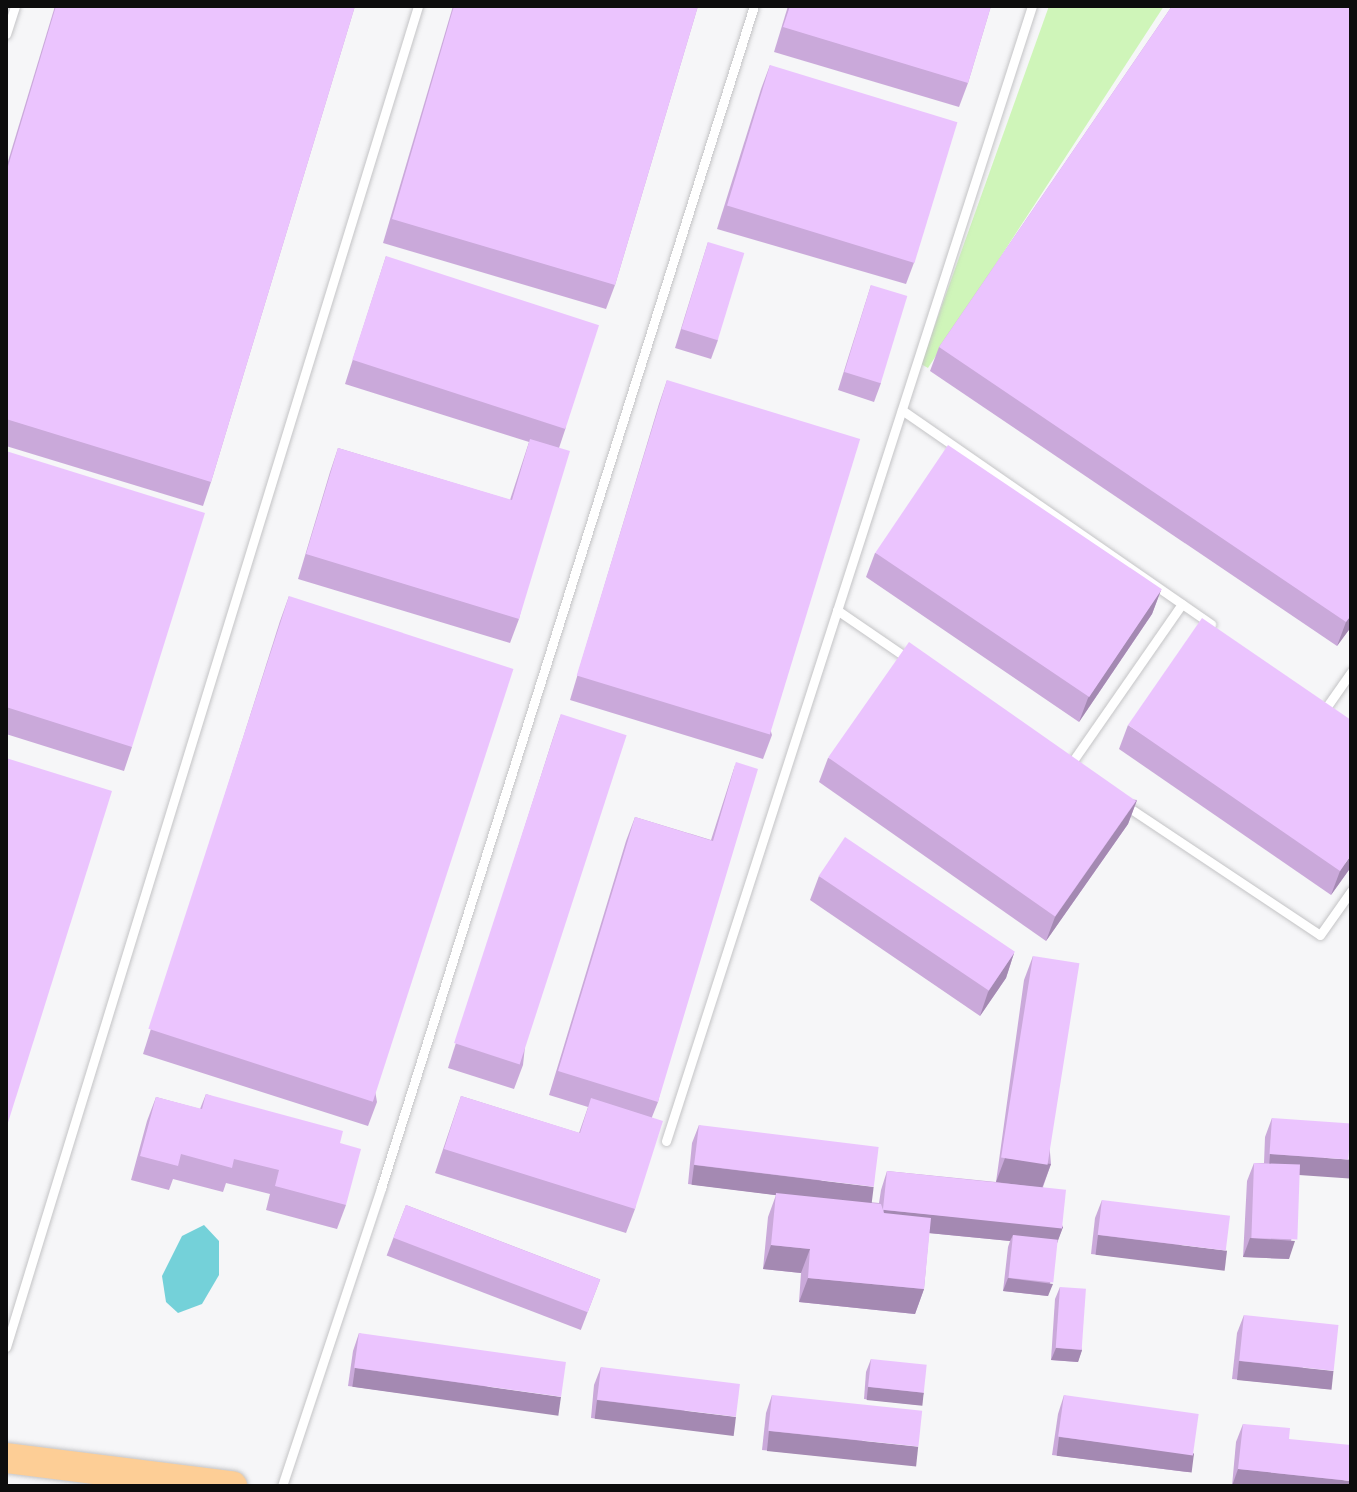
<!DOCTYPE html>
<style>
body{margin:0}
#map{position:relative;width:1357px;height:1492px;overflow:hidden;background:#f6f6f8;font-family:"Fira Sans Condensed",sans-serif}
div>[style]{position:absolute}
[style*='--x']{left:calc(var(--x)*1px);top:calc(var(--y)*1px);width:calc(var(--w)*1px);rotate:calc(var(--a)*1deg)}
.green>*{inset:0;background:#cff5b9}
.water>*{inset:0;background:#74d1d9}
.roads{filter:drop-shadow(0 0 2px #c4c4c6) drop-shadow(0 0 2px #c4c4c6)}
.service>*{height:9px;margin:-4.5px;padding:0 4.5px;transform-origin:4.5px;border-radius:4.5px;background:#fff}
.primary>*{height:30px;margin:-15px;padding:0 15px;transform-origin:15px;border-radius:15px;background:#fdce96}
.wall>*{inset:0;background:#caa9da;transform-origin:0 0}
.shaded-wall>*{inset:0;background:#a489b2;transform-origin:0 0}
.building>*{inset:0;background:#ebc4fe;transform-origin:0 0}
span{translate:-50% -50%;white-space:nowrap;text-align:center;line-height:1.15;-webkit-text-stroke:7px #f6f6f8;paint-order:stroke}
.frame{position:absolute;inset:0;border:8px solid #0d0d0d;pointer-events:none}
</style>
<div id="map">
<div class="green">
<i style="clip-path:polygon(1049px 6px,1164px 6px,928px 368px,921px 364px)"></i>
</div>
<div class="water">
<i style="clip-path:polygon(204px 1225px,219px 1241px,219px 1275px,202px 1304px,178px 1313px,166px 1302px,162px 1276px,182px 1236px)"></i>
</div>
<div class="roads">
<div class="service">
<i style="--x:6;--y:34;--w:29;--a:-72"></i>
<i style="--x:902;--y:410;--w:376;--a:34.7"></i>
<i style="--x:837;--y:610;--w:88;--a:34.4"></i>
<i style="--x:1328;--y:705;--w:40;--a:-55.1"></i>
<i style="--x:1070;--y:765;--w:196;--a:-55.2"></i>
<i style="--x:1125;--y:805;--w:234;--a:33.7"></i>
<i style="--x:1320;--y:935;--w:54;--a:-54.8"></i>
<i style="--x:666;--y:1141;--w:1193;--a:-72.13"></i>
<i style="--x:6;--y:1347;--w:1403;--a:-72.92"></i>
<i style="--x:282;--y:1486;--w:314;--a:-71.6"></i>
<i style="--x:381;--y:1188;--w:1239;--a:-72.49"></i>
</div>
<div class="primary">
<i style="--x:6;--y:1458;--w:228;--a:7.1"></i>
</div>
</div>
<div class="wall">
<i style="clip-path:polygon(55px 6px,355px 6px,211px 482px,203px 506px,6px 446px,6px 168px)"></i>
<i style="clip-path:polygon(453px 6px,698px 6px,615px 285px,606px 309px,383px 243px)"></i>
<i style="clip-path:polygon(788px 6px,991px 6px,968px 83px,959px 107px,774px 52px)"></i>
<i style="clip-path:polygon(1172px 6px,1351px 627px,1337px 646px,930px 371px,939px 347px)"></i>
<i style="clip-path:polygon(770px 65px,915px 260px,906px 284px,717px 229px,761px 89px)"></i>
<i style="clip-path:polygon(708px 242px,718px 340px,711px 359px,675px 348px)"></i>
<i style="clip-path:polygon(386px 256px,566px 427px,559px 448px,519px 619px,510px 643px,298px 579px,330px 472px,338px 448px,510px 500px,529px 442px,345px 384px)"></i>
<i style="clip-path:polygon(871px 285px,881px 383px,874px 402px,838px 390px)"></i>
<i style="clip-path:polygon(667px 380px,772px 735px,763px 759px,570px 700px,659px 404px)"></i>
<i style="clip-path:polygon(6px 451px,132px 747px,124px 771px,6px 734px)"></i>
<i style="clip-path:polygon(875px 553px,1161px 590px,1152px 614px,1079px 722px,866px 577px)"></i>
<i style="clip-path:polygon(289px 596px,377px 1102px,368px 1126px,143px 1054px,280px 621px)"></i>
<i style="clip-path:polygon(561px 714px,523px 1065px,514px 1089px,448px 1068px,553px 738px)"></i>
<i style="clip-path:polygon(1128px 725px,1351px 867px,1331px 895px,1119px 749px)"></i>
<i style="clip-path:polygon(828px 758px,1137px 800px,1128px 824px,1046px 941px,819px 782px)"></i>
<i style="clip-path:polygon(736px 762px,658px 1102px,652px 1117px,635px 1209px,626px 1233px,435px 1173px,461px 1096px,579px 1133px,588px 1107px,549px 1095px,626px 841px,635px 817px,711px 840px)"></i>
<i style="clip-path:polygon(819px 876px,1014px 953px,1006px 978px,980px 1016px,810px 900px)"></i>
<i style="clip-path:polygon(1033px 956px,1051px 1164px,1043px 1187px,1063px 1227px,1057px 1242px,1048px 1296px,1003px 1291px,1008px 1247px,1010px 1241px,929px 1233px,924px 1289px,915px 1314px,799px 1302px,801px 1273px,763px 1269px,768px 1217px,776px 1195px,688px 1184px,692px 1143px,699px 1125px,869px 1202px,879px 1203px,881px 1190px,887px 1171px,996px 1182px,1024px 980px)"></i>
<i style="clip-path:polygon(206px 1094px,340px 1143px,346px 1205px,337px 1229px,266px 1210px,270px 1194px,226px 1183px,223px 1192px,173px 1179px,169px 1190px,131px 1180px,147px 1121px,156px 1097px,200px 1109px)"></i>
<i style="clip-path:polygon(1272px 1118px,1351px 1178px,1299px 1174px,1289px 1259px,1243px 1257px,1247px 1181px,1254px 1163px,1264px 1163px,1265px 1137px)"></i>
<i style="clip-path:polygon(1102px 1200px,1220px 1268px,1091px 1254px,1095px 1218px)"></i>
<i style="left:406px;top:1205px;width:208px;height:54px;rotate:21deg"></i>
<i style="clip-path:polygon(1060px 1287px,1082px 1350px,1078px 1362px,1051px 1360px,1055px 1299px)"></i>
<i style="clip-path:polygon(1244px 1315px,1327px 1389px,1232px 1379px,1237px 1333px)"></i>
<i style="clip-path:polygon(359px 1333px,554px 1414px,348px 1386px,353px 1351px)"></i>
<i style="clip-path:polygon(871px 1359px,924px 1393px,919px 1405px,864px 1399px,866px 1372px)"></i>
<i style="clip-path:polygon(601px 1367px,730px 1434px,591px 1418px,594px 1385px)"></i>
<i style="clip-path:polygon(772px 1395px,911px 1465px,762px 1450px,766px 1413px)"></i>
<i style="clip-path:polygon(1064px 1395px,1194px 1454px,1187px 1472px,1052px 1455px,1058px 1414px)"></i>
<i style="clip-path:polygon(1243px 1424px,1289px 1439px,1351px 1486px,1232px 1486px,1236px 1442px)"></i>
</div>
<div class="shaded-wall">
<i style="clip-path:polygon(1161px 590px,1152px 614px,1079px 722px,1088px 698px)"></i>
<i style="clip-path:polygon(1351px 615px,1351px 627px,1337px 646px,1346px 622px)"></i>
<i style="clip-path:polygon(1137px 800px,1128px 824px,1046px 941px,1055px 917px)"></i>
<i style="clip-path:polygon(1351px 855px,1351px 867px,1331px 895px,1340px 871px)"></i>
<i style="clip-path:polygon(1014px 953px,1006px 978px,980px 1016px,988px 992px)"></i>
<i style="left:1270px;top:1154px;width:81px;height:19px;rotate:4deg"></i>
<i style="clip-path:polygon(1005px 1158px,1051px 1164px,1042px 1188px,996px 1182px)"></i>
<i style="left:694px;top:1165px;width:181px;height:20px;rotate:7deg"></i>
<i style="clip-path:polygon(884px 1210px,1063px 1227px,1056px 1246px,1013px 1235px,1010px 1241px,877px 1228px)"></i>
<i style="left:1098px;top:1235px;width:130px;height:20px;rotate:7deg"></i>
<i style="clip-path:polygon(1250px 1238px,1295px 1241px,1289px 1259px,1243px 1257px)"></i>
<i style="clip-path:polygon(771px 1245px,810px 1249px,801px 1273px,763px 1269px)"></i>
<i style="clip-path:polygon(808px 1278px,924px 1289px,915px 1314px,799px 1302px)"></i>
<i style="clip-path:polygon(1008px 1278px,1053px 1284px,1048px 1296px,1003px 1291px)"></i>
<i style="clip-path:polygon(1056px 1348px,1082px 1350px,1078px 1362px,1051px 1360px)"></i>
<i style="left:1239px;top:1361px;width:95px;height:19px;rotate:6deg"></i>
<i style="left:355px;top:1368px;width:208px;height:19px;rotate:8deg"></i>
<i style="left:868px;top:1387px;width:56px;height:13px;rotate:6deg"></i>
<i style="left:597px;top:1400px;width:140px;height:19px;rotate:7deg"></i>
<i style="left:769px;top:1431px;width:150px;height:20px;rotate:6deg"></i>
<i style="left:1059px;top:1437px;width:136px;height:19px;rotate:7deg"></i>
<i style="clip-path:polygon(1238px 1469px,1351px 1481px,1351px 1486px,1232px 1486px)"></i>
</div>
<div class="building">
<i style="clip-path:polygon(56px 6px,355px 6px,211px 482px,6px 419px,6px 173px)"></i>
<i style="clip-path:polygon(454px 6px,698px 6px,615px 285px,392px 219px)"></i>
<i style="clip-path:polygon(790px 6px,991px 6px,968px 83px,783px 27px)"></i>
<i style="clip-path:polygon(1172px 6px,1351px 6px,1351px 615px,1346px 622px,939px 347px)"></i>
<i style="left:770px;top:65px;width:196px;height:147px;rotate:17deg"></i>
<i style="left:708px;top:242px;width:38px;height:91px;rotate:17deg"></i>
<i style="left:386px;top:256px;width:224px;height:109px;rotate:18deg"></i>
<i style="left:871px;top:285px;width:38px;height:91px;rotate:17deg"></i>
<i style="left:667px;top:380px;width:202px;height:309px;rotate:17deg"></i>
<i style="clip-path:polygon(530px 439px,570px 451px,519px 619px,306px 554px,338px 448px,512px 500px)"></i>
<i style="left:948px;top:445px;width:258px;height:130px;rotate:34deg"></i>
<i style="clip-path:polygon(6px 451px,205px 513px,132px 747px,6px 707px)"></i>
<i style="left:289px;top:596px;width:236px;height:455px;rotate:18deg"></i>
<i style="clip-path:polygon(1202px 618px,1351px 720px,1351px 855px,1340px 871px,1128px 725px)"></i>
<i style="left:909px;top:642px;width:277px;height:141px;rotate:35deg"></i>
<i style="left:561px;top:714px;width:69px;height:346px;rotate:18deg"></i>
<i style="clip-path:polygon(6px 758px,112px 791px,6px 1129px)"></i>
<i style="clip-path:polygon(736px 762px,758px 769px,658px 1102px,558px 1071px,635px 817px,713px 841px)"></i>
<i style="left:845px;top:837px;width:205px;height:47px;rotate:34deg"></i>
<i style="left:1033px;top:956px;width:47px;height:204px;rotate:9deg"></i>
<i style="clip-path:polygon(206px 1094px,343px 1131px,340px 1143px,361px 1149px,346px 1205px,275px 1186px,279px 1170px,234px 1159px,232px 1168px,181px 1154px,178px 1166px,140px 1156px,156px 1097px,202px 1109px)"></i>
<i style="clip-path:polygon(461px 1096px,580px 1133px,591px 1098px,663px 1121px,635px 1209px,444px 1149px)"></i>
<i style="left:1272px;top:1118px;width:79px;height:36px;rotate:4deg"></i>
<i style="left:699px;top:1125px;width:181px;height:40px;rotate:7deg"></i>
<i style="left:1254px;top:1163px;width:46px;height:75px;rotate:2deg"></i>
<i style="left:887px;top:1171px;width:180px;height:39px;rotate:6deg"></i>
<i style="clip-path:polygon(776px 1193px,881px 1204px,884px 1213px,931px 1218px,924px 1289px,808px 1278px,810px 1249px,771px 1245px)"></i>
<i style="left:1102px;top:1200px;width:129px;height:35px;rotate:7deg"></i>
<i style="left:406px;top:1205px;width:208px;height:35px;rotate:21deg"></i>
<i style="left:1013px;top:1235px;width:45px;height:43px;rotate:6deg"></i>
<i style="left:1060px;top:1287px;width:26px;height:61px;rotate:4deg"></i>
<i style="left:1244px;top:1315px;width:95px;height:46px;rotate:6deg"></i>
<i style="left:359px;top:1333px;width:209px;height:35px;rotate:8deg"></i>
<i style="left:871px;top:1359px;width:56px;height:28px;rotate:6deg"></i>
<i style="left:601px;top:1367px;width:140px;height:33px;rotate:7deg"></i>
<i style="left:772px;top:1395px;width:151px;height:36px;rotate:6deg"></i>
<i style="left:1064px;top:1395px;width:136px;height:42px;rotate:8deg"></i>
<i style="clip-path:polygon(1243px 1424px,1290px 1428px,1289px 1439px,1351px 1445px,1351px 1481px,1238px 1469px)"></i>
</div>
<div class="frame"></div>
</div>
